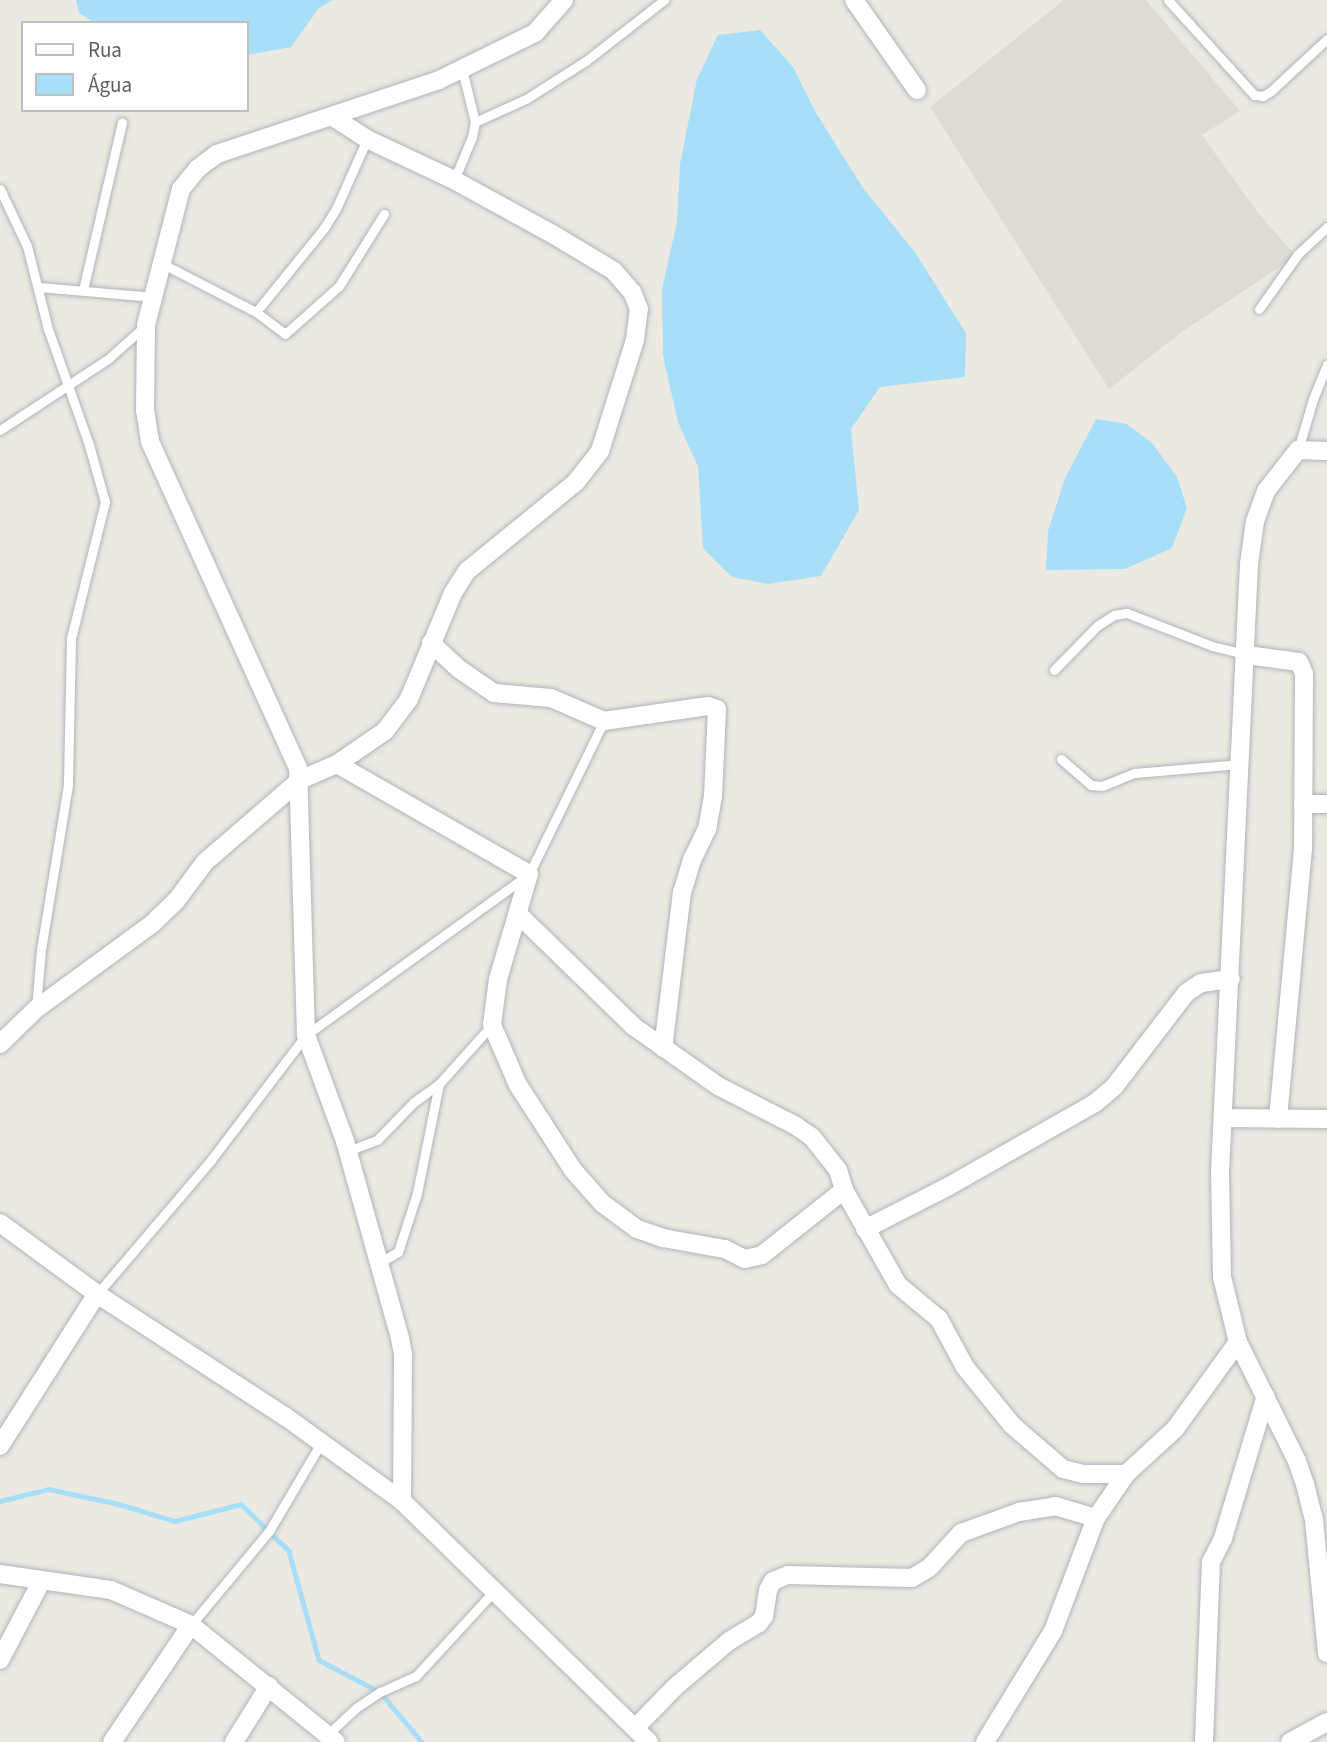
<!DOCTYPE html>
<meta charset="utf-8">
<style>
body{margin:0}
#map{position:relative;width:1327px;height:1742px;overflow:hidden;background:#ece9e3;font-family:"Source Sans 3",sans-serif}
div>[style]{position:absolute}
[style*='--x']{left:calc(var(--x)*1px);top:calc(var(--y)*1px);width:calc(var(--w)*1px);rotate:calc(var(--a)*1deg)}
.education>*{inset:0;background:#dfdad4}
.water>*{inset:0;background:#a8dff8}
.stream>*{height:4.5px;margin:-2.25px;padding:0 2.25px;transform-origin:2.25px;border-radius:2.25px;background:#a8dff8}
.roads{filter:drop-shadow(0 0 2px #b0b4b7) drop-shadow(0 0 2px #b0b4b7)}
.service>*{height:9px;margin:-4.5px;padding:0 4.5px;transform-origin:4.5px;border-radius:4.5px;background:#fff}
.minor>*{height:18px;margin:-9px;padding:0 9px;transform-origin:9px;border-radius:9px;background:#fff}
span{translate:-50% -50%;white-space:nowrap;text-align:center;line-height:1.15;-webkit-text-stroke:7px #fff;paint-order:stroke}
.legend{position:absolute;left:21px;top:21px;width:228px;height:91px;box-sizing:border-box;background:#fff;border:2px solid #bdbfc0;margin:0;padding:9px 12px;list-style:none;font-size:21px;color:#5b5f62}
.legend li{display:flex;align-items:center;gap:14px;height:35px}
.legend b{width:35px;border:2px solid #bdbfc0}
</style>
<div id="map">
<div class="education">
<i style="clip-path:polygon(1064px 0,1146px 0,1240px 111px,1202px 135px,1259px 214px,1296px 256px,1183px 331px,1109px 389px,930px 107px)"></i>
</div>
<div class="water">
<i style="clip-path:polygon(76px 0,333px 0,319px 8px,291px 47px,247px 55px,247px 23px,95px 23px,79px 13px)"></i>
<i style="clip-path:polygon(760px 30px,793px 67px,816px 113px,863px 188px,914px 251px,966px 333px,965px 377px,880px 387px,851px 429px,859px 510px,821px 576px,768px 584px,732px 577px,703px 548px,698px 467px,678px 422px,663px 356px,662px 289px,677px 222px,680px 164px,697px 79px,718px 35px)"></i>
<i style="clip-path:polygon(1096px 419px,1127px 424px,1152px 443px,1177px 477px,1187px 508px,1172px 548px,1125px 569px,1046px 570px,1048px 531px,1065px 478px)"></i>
</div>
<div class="stream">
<i style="--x:0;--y:1501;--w:50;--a:-13.8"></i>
<i style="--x:49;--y:1489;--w:72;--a:12.1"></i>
<i style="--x:119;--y:1504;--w:59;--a:16.9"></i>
<i style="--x:175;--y:1521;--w:68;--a:-14.4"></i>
<i style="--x:241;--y:1504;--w:67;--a:44.4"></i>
<i style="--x:289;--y:1551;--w:113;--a:74.6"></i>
<i style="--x:319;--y:1660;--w:69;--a:27.7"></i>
<i style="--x:380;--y:1692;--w:65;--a:50"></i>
</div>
<div class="roads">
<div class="service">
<i style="--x:1168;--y:0;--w:128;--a:47.8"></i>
<i style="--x:1254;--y:95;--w:9;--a:6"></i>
<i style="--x:1263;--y:96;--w:9;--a:-32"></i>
<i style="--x:1271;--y:91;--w:76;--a:-42.9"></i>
<i style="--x:475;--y:122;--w:56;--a:-24.3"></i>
<i style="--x:526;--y:99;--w:72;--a:-32.6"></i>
<i style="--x:587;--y:60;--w:98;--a:-37.9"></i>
<i style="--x:454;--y:180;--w:47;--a:-67.3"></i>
<i style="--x:472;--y:137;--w:15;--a:-79"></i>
<i style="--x:475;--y:122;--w:55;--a:-103.8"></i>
<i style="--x:0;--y:189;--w:63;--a:64.7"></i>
<i style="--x:27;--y:246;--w:86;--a:75.8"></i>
<i style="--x:48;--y:329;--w:123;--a:70.5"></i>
<i style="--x:89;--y:445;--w:59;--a:74.3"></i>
<i style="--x:105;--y:502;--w:140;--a:104"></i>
<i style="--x:71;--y:638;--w:147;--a:91.2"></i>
<i style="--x:68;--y:785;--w:166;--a:99.3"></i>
<i style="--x:41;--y:949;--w:60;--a:94.8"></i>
<i style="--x:163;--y:264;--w:105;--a:27.3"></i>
<i style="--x:256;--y:312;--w:36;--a:37"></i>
<i style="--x:285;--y:334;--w:72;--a:-41.6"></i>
<i style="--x:339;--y:286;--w:85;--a:-58"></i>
<i style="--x:39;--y:287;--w:115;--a:5"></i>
<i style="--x:83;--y:290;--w:172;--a:-76.9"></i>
<i style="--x:1259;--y:309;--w:67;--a:-54.7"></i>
<i style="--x:1298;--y:254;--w:40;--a:-43"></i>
<i style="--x:256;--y:312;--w:108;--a:-51"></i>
<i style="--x:324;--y:228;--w:22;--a:-58"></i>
<i style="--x:336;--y:209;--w:77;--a:-66.1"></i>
<i style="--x:0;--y:430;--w:131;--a:-33.4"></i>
<i style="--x:109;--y:358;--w:50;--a:-41.7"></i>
<i style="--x:1298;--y:450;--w:53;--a:-73.6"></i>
<i style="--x:1313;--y:399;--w:37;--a:-68"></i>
<i style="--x:1054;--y:670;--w:62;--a:-45.7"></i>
<i style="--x:1097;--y:626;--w:20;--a:-33"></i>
<i style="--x:1114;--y:615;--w:13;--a:-9"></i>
<i style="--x:1127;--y:613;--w:91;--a:21.2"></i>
<i style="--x:1212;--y:646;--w:34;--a:14"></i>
<i style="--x:1061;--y:759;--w:40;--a:41"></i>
<i style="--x:1091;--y:785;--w:11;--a:5"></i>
<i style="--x:1102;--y:786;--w:35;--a:-22"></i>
<i style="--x:1135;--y:773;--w:105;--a:-4.9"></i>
<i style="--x:348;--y:1151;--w:31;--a:-21"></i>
<i style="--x:377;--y:1140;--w:53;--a:-45.8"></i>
<i style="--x:414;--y:1102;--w:31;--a:-36"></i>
<i style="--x:377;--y:1264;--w:24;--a:-30"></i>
<i style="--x:398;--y:1252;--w:62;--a:-72.1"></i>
<i style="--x:417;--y:1193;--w:111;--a:-78.6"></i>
<i style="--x:439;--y:1084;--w:79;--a:-48.1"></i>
<i style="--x:97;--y:1294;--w:176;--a:-49.6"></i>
<i style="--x:211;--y:1160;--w:157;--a:-52.8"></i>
<i style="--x:306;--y:1035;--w:275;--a:-35.8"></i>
<i style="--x:529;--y:874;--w:170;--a:-63.9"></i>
<i style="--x:191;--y:1625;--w:122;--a:-50.3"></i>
<i style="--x:269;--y:1531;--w:102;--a:-59.4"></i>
<i style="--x:327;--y:1735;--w:40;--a:-43"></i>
<i style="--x:356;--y:1708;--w:29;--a:-34"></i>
<i style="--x:380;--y:1692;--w:39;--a:-24"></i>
<i style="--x:416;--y:1676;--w:117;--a:-47.4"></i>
</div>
<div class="minor">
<i style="--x:854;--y:0;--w:110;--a:55"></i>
<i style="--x:1327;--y:451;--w:29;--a:-178"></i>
<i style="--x:1298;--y:450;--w:52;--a:128"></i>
<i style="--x:1266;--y:491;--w:32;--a:110"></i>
<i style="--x:1255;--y:521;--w:43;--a:97.9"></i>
<i style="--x:1249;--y:564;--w:609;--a:92.73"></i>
<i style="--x:1220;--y:1172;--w:105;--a:88.9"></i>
<i style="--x:1222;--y:1277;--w:67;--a:76.2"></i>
<i style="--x:1238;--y:1342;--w:133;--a:63.6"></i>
<i style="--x:1297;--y:1461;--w:24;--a:71"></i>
<i style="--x:1305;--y:1484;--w:37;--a:76"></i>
<i style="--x:1314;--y:1520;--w:134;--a:84.4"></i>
<i style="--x:431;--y:643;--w:38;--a:43"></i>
<i style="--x:459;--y:669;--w:42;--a:34.4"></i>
<i style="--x:494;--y:693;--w:57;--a:5"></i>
<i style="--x:551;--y:698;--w:58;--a:23.5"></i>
<i style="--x:604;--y:721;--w:105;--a:-8.2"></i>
<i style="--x:708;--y:706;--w:9;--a:18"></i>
<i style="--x:717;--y:709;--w:87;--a:92.6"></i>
<i style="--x:713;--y:796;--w:34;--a:100"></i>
<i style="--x:707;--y:829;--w:34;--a:116"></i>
<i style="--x:692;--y:860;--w:34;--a:107"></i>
<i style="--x:682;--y:892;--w:157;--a:96.9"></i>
<i style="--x:1247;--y:655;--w:52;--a:7.7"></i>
<i style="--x:1299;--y:662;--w:13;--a:67"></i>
<i style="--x:1304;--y:674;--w:175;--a:90.3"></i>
<i style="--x:1303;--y:849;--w:271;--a:95.3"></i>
<i style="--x:337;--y:764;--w:221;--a:29.8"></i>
<i style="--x:529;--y:874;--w:109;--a:106.4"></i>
<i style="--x:498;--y:979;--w:46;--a:97.4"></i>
<i style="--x:492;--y:1025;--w:65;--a:66.6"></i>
<i style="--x:518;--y:1085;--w:101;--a:57.1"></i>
<i style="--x:573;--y:1170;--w:44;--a:48.7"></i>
<i style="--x:602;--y:1203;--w:44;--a:36.6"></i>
<i style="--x:637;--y:1229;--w:28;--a:19"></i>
<i style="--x:663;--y:1238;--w:63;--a:10.1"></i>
<i style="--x:725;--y:1249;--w:22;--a:27"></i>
<i style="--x:745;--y:1259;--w:17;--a:-13"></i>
<i style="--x:762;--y:1255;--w:105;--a:-38.4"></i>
<i style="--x:1303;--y:804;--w:24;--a:0"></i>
<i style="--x:518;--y:914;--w:161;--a:44.2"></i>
<i style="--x:633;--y:1026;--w:104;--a:35.2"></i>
<i style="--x:718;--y:1086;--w:88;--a:27.1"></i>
<i style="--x:796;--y:1126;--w:19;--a:35"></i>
<i style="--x:812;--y:1137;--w:42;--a:51.8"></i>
<i style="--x:838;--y:1170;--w:21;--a:73"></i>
<i style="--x:844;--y:1190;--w:109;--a:60.4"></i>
<i style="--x:898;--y:1285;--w:53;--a:39.7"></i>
<i style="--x:939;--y:1319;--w:55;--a:61.6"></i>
<i style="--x:965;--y:1367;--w:75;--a:51"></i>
<i style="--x:1012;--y:1425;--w:67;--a:40.8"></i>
<i style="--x:1063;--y:1469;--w:21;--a:14"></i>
<i style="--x:1083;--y:1474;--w:43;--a:0"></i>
<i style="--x:0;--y:1044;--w:50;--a:-44.2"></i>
<i style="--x:36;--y:1009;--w:145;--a:-36.3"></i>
<i style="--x:153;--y:923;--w:32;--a:-44"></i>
<i style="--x:176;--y:901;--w:49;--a:-53.4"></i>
<i style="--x:205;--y:862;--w:125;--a:-40.8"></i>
<i style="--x:300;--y:780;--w:40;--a:-23.4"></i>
<i style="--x:337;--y:764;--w:58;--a:-34.5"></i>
<i style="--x:385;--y:731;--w:40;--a:-53"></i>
<i style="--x:409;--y:699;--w:115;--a:-67.5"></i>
<i style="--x:453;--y:593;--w:26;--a:-58"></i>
<i style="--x:467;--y:571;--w:141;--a:-39.2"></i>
<i style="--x:576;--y:482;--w:39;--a:-52"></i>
<i style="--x:600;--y:451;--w:116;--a:-72.5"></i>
<i style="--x:635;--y:340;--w:31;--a:-83"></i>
<i style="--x:639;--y:309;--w:18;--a:-112"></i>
<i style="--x:632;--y:292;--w:28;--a:-131"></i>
<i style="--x:614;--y:271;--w:70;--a:-149"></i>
<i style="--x:554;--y:235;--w:114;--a:-151.2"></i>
<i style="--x:454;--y:180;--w:96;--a:-154.8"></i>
<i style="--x:367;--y:139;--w:40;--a:-147.1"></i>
<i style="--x:1223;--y:1118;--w:104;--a:0.6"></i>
<i style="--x:0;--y:1223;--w:120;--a:36.2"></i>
<i style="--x:97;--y:1294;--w:225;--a:33.1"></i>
<i style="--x:286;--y:1417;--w:143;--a:35.9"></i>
<i style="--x:402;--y:1501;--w:345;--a:44.3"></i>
<i style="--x:865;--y:1229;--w:94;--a:-27.1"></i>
<i style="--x:949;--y:1186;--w:168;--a:-29.6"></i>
<i style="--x:1095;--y:1103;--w:25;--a:-40"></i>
<i style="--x:1114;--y:1087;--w:118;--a:-52.5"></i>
<i style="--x:1186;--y:993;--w:18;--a:-34"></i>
<i style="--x:1201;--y:983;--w:30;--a:-8"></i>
<i style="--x:0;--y:1446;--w:180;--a:-57.5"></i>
<i style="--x:402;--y:1501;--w:147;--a:-89.6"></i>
<i style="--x:403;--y:1354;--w:16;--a:-101"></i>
<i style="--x:400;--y:1338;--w:205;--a:-105.6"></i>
<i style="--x:345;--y:1141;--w:113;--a:-110.2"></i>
<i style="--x:306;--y:1035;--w:267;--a:-91.7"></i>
<i style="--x:298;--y:768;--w:359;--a:-114.4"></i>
<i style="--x:150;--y:441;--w:30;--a:-99"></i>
<i style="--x:145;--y:411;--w:86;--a:-89.3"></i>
<i style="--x:146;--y:325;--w:140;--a:-75.6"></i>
<i style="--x:181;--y:189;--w:26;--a:-51"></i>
<i style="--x:197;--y:169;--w:25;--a:-37"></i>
<i style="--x:217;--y:154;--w:234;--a:-18.4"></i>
<i style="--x:439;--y:80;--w:107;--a:-26.1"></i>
<i style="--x:535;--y:33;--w:44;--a:-48.7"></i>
<i style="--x:0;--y:1574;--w:112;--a:8.2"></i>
<i style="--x:111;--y:1590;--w:87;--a:23.6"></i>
<i style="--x:191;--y:1625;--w:186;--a:38.9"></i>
<i style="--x:0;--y:1660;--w:90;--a:-62.3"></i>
<i style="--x:635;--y:1728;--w:57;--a:-45.7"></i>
<i style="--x:675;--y:1687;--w:71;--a:-40.4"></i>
<i style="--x:729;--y:1641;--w:35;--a:-31"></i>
<i style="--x:759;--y:1623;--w:9;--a:-54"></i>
<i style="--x:764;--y:1616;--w:26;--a:-81"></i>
<i style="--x:768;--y:1590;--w:10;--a:-61"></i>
<i style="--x:773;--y:1581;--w:16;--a:-22"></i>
<i style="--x:788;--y:1575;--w:124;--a:1.4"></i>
<i style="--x:912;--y:1578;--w:21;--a:-31"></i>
<i style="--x:930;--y:1567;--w:46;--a:-47.6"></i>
<i style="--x:961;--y:1533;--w:62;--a:-19.9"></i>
<i style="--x:1019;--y:1512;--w:36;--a:-9"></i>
<i style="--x:1055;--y:1506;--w:43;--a:16.3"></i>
<i style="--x:112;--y:1742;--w:141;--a:-56"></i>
<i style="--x:234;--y:1742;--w:66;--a:-58"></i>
<i style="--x:985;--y:1742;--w:130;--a:-58.5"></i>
<i style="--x:1053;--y:1631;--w:121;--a:-69.2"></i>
<i style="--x:1096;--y:1518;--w:53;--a:-55.7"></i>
<i style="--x:1126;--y:1474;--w:67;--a:-42.6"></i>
<i style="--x:1175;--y:1429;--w:107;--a:-54.1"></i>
<i style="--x:1204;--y:1742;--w:180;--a:-87.8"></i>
<i style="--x:1211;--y:1562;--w:27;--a:-63"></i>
<i style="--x:1223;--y:1538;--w:148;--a:-73.2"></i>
<i style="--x:1290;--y:1742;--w:42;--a:-28.4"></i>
</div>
</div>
<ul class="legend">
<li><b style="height:9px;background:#fff"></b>Rua</li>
<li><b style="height:19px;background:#a8dff8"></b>Água</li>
</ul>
</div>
